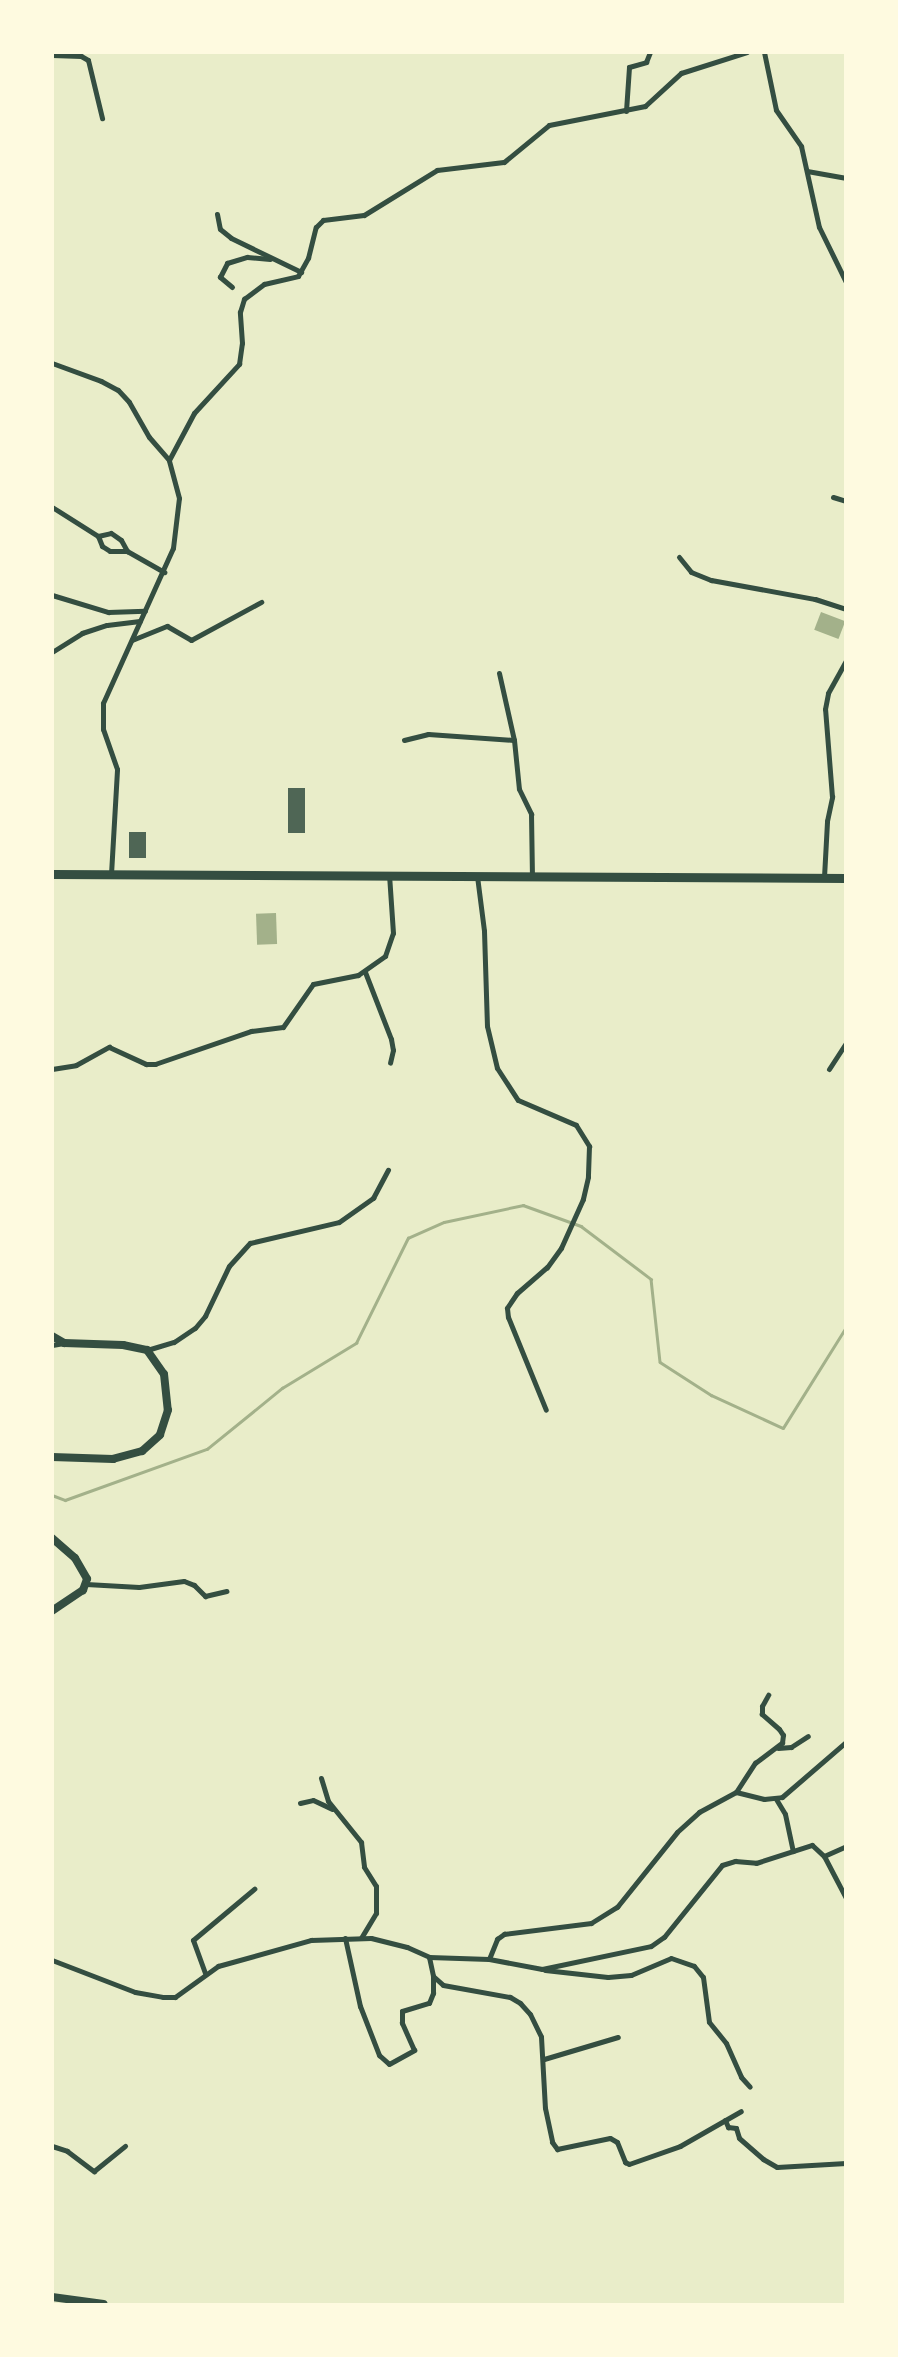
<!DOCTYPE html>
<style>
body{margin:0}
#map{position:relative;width:898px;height:2357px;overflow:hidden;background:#e9edc9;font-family:Signika,sans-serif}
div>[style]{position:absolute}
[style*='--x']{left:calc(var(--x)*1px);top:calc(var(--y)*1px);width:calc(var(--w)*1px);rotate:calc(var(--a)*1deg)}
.water>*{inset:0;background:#a3b18a;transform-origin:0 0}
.stream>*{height:2.5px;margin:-1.25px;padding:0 1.25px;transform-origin:1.25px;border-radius:1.25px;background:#a3b18a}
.building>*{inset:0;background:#4f6655;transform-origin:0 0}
.minor>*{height:5px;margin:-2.5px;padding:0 2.5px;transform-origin:2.5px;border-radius:2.5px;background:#344e41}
.secondary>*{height:8px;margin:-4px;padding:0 4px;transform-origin:4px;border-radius:4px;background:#344e41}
.trunk>*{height:9px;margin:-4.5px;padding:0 4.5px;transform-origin:4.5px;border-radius:4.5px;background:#344e41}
span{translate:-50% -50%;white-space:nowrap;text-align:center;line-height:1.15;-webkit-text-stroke:6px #fefae0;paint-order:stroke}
.frame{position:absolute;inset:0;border:54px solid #fefae0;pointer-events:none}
</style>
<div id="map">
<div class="water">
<i style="left:821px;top:612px;width:26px;height:19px;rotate:21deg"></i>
<i style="left:276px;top:913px;width:31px;height:20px;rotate:88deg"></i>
</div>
<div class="stream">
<i style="--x:52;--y:1495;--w:14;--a:21"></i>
<i style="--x:65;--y:1500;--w:151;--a:-19.8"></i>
<i style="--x:207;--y:1449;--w:97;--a:-39.1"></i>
<i style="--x:282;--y:1388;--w:87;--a:-31.3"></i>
<i style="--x:356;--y:1343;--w:117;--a:-63.7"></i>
<i style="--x:408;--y:1238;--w:39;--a:-24"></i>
<i style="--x:444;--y:1222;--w:81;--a:-12.1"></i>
<i style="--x:523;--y:1205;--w:62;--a:19.9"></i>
<i style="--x:581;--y:1226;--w:88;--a:37.1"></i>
<i style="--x:651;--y:1279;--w:83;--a:83.8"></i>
<i style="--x:660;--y:1362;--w:61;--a:32.9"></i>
<i style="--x:711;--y:1395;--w:79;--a:24.6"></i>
<i style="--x:783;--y:1428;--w:119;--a:-58"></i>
</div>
<div class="building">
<i style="left:288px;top:788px;width:17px;height:45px"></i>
<i style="left:146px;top:832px;width:26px;height:17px;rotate:90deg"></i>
</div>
<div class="minor">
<i style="--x:764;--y:52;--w:59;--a:78.3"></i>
<i style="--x:776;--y:110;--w:44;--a:55.2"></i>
<i style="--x:801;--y:146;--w:83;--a:77.5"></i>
<i style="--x:819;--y:227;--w:61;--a:63.9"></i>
<i style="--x:52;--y:55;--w:29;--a:2"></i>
<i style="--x:81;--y:56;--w:8;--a:30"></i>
<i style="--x:88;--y:60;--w:60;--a:76.4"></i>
<i style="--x:626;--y:111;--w:44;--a:-86.1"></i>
<i style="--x:629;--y:67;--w:18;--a:-16"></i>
<i style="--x:646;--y:62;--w:11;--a:-68"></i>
<i style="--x:807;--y:171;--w:40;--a:10"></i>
<i style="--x:217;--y:214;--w:15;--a:79"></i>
<i style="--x:220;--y:229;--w:14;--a:39"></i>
<i style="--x:231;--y:238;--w:78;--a:25.9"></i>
<i style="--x:232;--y:287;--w:16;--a:-140"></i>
<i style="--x:220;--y:277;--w:16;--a:-63"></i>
<i style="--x:227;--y:263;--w:21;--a:-17"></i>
<i style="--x:247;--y:257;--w:23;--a:5"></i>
<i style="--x:52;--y:363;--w:52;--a:20.2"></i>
<i style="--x:101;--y:381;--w:19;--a:28"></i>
<i style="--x:118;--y:390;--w:16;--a:47"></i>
<i style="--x:129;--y:402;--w:40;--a:60.3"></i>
<i style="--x:149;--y:437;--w:30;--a:49"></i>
<i style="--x:833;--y:497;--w:14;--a:17"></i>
<i style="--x:52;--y:507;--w:54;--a:32.2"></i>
<i style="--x:98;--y:536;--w:11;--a:68"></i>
<i style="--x:102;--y:546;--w:9;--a:32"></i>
<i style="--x:110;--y:551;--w:17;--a:0"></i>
<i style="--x:127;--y:551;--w:43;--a:29.6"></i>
<i style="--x:98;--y:536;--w:13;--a:-13"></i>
<i style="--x:111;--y:533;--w:12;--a:35"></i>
<i style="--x:121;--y:540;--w:13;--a:61"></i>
<i style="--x:679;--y:557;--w:19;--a:51"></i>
<i style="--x:691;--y:572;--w:22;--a:22"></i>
<i style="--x:711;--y:580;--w:106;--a:10.4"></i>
<i style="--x:815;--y:599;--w:33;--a:18"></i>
<i style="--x:52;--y:595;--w:59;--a:16.9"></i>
<i style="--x:108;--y:612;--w:37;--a:-2"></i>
<i style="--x:132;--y:640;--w:38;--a:-22"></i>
<i style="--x:167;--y:626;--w:28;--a:30"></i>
<i style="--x:191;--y:640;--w:80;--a:-28.5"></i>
<i style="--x:52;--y:652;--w:36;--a:-32"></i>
<i style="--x:82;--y:633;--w:26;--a:-18"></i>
<i style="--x:107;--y:625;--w:33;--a:-7"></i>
<i style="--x:499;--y:673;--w:69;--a:77.4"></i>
<i style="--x:514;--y:740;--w:49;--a:84.2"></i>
<i style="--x:519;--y:789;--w:28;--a:64"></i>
<i style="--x:531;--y:814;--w:62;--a:89.1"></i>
<i style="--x:404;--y:740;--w:25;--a:-14"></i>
<i style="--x:428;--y:734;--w:86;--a:4"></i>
<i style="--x:111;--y:874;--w:105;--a:-86.7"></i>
<i style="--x:117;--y:769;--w:42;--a:-109.3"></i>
<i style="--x:103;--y:729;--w:26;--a:-90"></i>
<i style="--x:103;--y:703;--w:170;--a:-65.7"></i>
<i style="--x:173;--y:548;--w:50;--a:-83.2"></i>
<i style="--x:179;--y:498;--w:39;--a:-105"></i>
<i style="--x:169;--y:460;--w:53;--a:-62"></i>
<i style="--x:194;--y:413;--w:67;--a:-47.4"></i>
<i style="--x:239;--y:364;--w:21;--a:-82"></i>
<i style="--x:242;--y:343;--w:31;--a:-94"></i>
<i style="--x:240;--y:312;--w:14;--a:-73"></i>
<i style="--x:244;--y:299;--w:25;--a:-37"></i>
<i style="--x:264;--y:284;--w:35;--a:-13"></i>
<i style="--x:298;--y:276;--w:21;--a:-61"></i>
<i style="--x:308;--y:258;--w:32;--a:-76"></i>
<i style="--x:316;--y:227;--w:10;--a:-45"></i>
<i style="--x:323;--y:220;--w:41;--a:-7"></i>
<i style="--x:364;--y:215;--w:86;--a:-31.7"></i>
<i style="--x:437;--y:170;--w:67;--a:-6.8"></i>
<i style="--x:504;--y:162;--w:58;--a:-39.4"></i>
<i style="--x:549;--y:125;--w:98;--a:-11.2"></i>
<i style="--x:645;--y:106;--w:49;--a:-42.5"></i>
<i style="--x:681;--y:73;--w:69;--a:-17.7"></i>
<i style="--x:477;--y:876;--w:55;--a:82.7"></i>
<i style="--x:484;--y:931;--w:95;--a:88.2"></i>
<i style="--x:487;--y:1026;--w:43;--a:76.6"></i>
<i style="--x:497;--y:1068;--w:38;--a:57"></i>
<i style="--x:518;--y:1100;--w:63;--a:23.3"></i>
<i style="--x:576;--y:1125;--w:25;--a:58"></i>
<i style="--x:589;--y:1146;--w:31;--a:92"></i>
<i style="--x:588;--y:1177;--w:23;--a:103"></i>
<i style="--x:583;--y:1199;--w:54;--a:114.2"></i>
<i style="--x:561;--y:1248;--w:24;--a:126"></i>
<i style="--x:547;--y:1267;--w:40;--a:139"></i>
<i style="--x:517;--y:1293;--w:18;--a:124"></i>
<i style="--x:507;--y:1308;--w:9;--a:84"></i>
<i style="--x:508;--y:1317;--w:100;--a:67.8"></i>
<i style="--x:824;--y:877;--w:56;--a:-86.9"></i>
<i style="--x:827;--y:821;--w:25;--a:-78"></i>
<i style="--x:832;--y:797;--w:88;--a:-94.5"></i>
<i style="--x:825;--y:709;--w:16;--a:-79"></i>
<i style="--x:828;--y:693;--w:38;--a:-61"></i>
<i style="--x:365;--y:972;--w:72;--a:68.8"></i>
<i style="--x:391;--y:1039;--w:11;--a:80"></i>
<i style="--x:393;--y:1050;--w:13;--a:103"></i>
<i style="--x:52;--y:1069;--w:24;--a:-9"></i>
<i style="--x:76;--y:1065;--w:38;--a:-29"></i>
<i style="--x:109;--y:1047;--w:41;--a:24.7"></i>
<i style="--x:146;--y:1064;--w:9;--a:0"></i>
<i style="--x:155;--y:1064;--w:102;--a:-19"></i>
<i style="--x:251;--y:1031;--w:32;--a:-7"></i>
<i style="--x:283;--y:1027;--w:52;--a:-55.1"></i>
<i style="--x:313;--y:984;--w:46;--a:-11.3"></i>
<i style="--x:358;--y:975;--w:33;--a:-35"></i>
<i style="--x:385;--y:956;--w:24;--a:-71"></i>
<i style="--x:393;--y:933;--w:59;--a:-93.9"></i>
<i style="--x:829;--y:1069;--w:31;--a:-57"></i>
<i style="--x:52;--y:1345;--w:12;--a:-9"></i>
<i style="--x:147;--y:1350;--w:28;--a:-17"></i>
<i style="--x:174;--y:1342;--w:25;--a:-34"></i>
<i style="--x:195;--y:1328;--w:16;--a:-50"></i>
<i style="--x:205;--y:1316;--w:55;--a:-64.4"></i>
<i style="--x:229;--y:1266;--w:31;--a:-48"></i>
<i style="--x:250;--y:1243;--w:91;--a:-13.3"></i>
<i style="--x:339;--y:1222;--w:42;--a:-35.2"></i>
<i style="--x:373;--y:1198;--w:32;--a:-62"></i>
<i style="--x:86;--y:1584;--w:53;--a:3.2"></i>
<i style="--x:139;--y:1587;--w:45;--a:-7.6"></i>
<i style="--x:184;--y:1581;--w:11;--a:22"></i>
<i style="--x:194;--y:1585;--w:16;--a:45"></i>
<i style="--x:205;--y:1596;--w:22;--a:-13"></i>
<i style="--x:778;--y:1748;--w:13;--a:-4"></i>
<i style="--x:791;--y:1747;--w:20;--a:-33"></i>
<i style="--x:321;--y:1778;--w:24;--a:73"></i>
<i style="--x:328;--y:1801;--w:53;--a:51.2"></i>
<i style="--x:361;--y:1842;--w:25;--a:83"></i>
<i style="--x:364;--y:1867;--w:22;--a:58"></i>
<i style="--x:376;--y:1886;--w:27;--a:90"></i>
<i style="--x:376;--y:1913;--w:29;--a:121"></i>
<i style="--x:736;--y:1792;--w:29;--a:14"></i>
<i style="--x:764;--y:1799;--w:18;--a:-6"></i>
<i style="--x:782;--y:1797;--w:84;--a:-40.7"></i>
<i style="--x:776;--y:1799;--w:17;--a:59"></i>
<i style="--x:785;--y:1814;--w:38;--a:78"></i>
<i style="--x:300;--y:1803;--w:13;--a:-13"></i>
<i style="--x:313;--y:1800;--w:21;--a:25"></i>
<i style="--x:824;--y:1856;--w:24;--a:-24"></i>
<i style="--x:345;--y:1938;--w:70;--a:77.6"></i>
<i style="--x:360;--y:2006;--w:53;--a:68.8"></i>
<i style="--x:379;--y:2055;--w:13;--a:42"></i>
<i style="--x:389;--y:2064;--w:29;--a:-29"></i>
<i style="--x:414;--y:2050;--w:30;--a:-114"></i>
<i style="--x:402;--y:2023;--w:12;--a:-90"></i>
<i style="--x:402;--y:2011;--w:28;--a:-17"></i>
<i style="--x:429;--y:2003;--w:11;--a:-68"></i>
<i style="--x:433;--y:1993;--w:17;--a:-90"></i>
<i style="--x:429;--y:1957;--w:19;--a:78"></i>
<i style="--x:433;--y:1976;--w:13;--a:42"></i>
<i style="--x:443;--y:1985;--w:68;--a:10.2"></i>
<i style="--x:510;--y:1997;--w:12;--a:31"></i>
<i style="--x:520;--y:2003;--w:15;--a:48"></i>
<i style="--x:530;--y:2014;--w:25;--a:64"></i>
<i style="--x:541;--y:2037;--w:71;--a:86.8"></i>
<i style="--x:545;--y:2108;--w:35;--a:78"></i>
<i style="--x:552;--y:2142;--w:9;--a:54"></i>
<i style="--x:557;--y:2149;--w:54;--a:-11.7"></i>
<i style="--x:610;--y:2138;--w:8;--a:30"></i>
<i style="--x:617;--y:2142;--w:22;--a:68"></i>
<i style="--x:625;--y:2162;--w:4;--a:27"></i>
<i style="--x:629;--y:2164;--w:54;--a:-19.4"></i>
<i style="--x:680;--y:2146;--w:70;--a:-29.8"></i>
<i style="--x:489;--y:1959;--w:22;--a:-68"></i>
<i style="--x:497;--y:1939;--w:9;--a:-36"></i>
<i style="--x:504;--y:1934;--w:88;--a:-7.2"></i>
<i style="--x:591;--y:1923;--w:31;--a:-32"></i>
<i style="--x:617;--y:1907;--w:96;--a:-51.3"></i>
<i style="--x:677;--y:1832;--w:30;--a:-42"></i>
<i style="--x:699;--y:1812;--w:42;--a:-28.4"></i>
<i style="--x:736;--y:1792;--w:35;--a:-57"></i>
<i style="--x:755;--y:1763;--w:34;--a:-37"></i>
<i style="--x:782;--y:1743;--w:8;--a:-83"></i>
<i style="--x:783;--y:1735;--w:7;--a:-124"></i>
<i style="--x:779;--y:1729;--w:23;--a:-139"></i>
<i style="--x:762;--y:1714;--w:8;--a:-90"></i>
<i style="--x:762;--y:1706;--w:13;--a:-61"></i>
<i style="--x:52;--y:1960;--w:89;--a:21.1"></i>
<i style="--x:135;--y:1992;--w:28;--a:10"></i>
<i style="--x:163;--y:1997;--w:12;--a:0"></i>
<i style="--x:175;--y:1997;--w:53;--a:-35.8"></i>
<i style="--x:218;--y:1966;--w:97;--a:-15.6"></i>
<i style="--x:311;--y:1940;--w:60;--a:-1.9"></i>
<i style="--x:371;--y:1938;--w:37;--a:14"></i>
<i style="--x:407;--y:1947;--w:24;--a:24"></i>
<i style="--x:429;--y:1957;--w:60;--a:1.9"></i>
<i style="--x:489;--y:1959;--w:54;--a:10.7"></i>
<i style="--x:542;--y:1969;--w:111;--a:-11.9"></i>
<i style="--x:651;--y:1946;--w:16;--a:-35"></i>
<i style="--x:664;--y:1937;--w:92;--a:-51.1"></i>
<i style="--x:722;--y:1865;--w:14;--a:-17"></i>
<i style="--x:735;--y:1861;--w:21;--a:5"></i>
<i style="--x:756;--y:1863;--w:59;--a:-17.8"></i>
<i style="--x:812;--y:1845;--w:16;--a:43"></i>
<i style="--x:824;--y:1856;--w:47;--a:62.4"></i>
<i style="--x:545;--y:1970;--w:63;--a:6.3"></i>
<i style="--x:608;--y:1977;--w:23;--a:-5"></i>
<i style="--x:631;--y:1975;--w:43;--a:-23"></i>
<i style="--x:671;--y:1958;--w:24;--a:19"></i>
<i style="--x:694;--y:1966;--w:14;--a:51"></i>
<i style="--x:703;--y:1977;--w:45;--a:82.4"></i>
<i style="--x:709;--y:2022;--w:27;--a:51"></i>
<i style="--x:726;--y:2043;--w:37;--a:66"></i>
<i style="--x:741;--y:2077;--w:13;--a:48"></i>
<i style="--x:205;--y:1973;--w:35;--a:-110"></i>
<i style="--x:193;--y:1940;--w:80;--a:-39.9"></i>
<i style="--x:544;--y:2059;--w:77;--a:-16.6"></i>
<i style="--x:725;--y:2120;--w:8;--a:67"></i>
<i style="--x:728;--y:2127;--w:8;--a:7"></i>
<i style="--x:736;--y:2128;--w:10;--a:73"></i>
<i style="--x:739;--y:2138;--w:32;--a:41"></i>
<i style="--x:763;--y:2159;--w:16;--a:30"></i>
<i style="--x:777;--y:2167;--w:69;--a:-3.3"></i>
<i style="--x:52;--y:2146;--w:16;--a:18"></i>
<i style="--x:67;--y:2151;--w:34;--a:37"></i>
<i style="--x:94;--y:2171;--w:40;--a:-39"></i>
</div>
<div class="secondary">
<i style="--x:52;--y:1336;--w:14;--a:30"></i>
<i style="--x:64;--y:1343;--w:59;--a:1.9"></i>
<i style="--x:123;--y:1345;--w:25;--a:12"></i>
<i style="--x:147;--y:1350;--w:29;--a:55"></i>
<i style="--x:164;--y:1374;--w:36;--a:84"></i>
<i style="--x:168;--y:1410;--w:26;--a:108"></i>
<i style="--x:160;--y:1435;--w:24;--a:138"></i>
<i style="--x:142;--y:1451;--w:30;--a:165"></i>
<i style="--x:113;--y:1459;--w:61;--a:-178.1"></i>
<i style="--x:52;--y:1538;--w:30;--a:41"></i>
<i style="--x:75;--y:1558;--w:24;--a:60"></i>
<i style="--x:87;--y:1579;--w:12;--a:110"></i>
<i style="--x:83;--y:1590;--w:37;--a:146"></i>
<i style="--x:52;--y:2297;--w:52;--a:7.7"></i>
</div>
<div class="trunk">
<i style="--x:52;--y:874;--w:794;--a:0.29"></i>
</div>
<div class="frame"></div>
</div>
